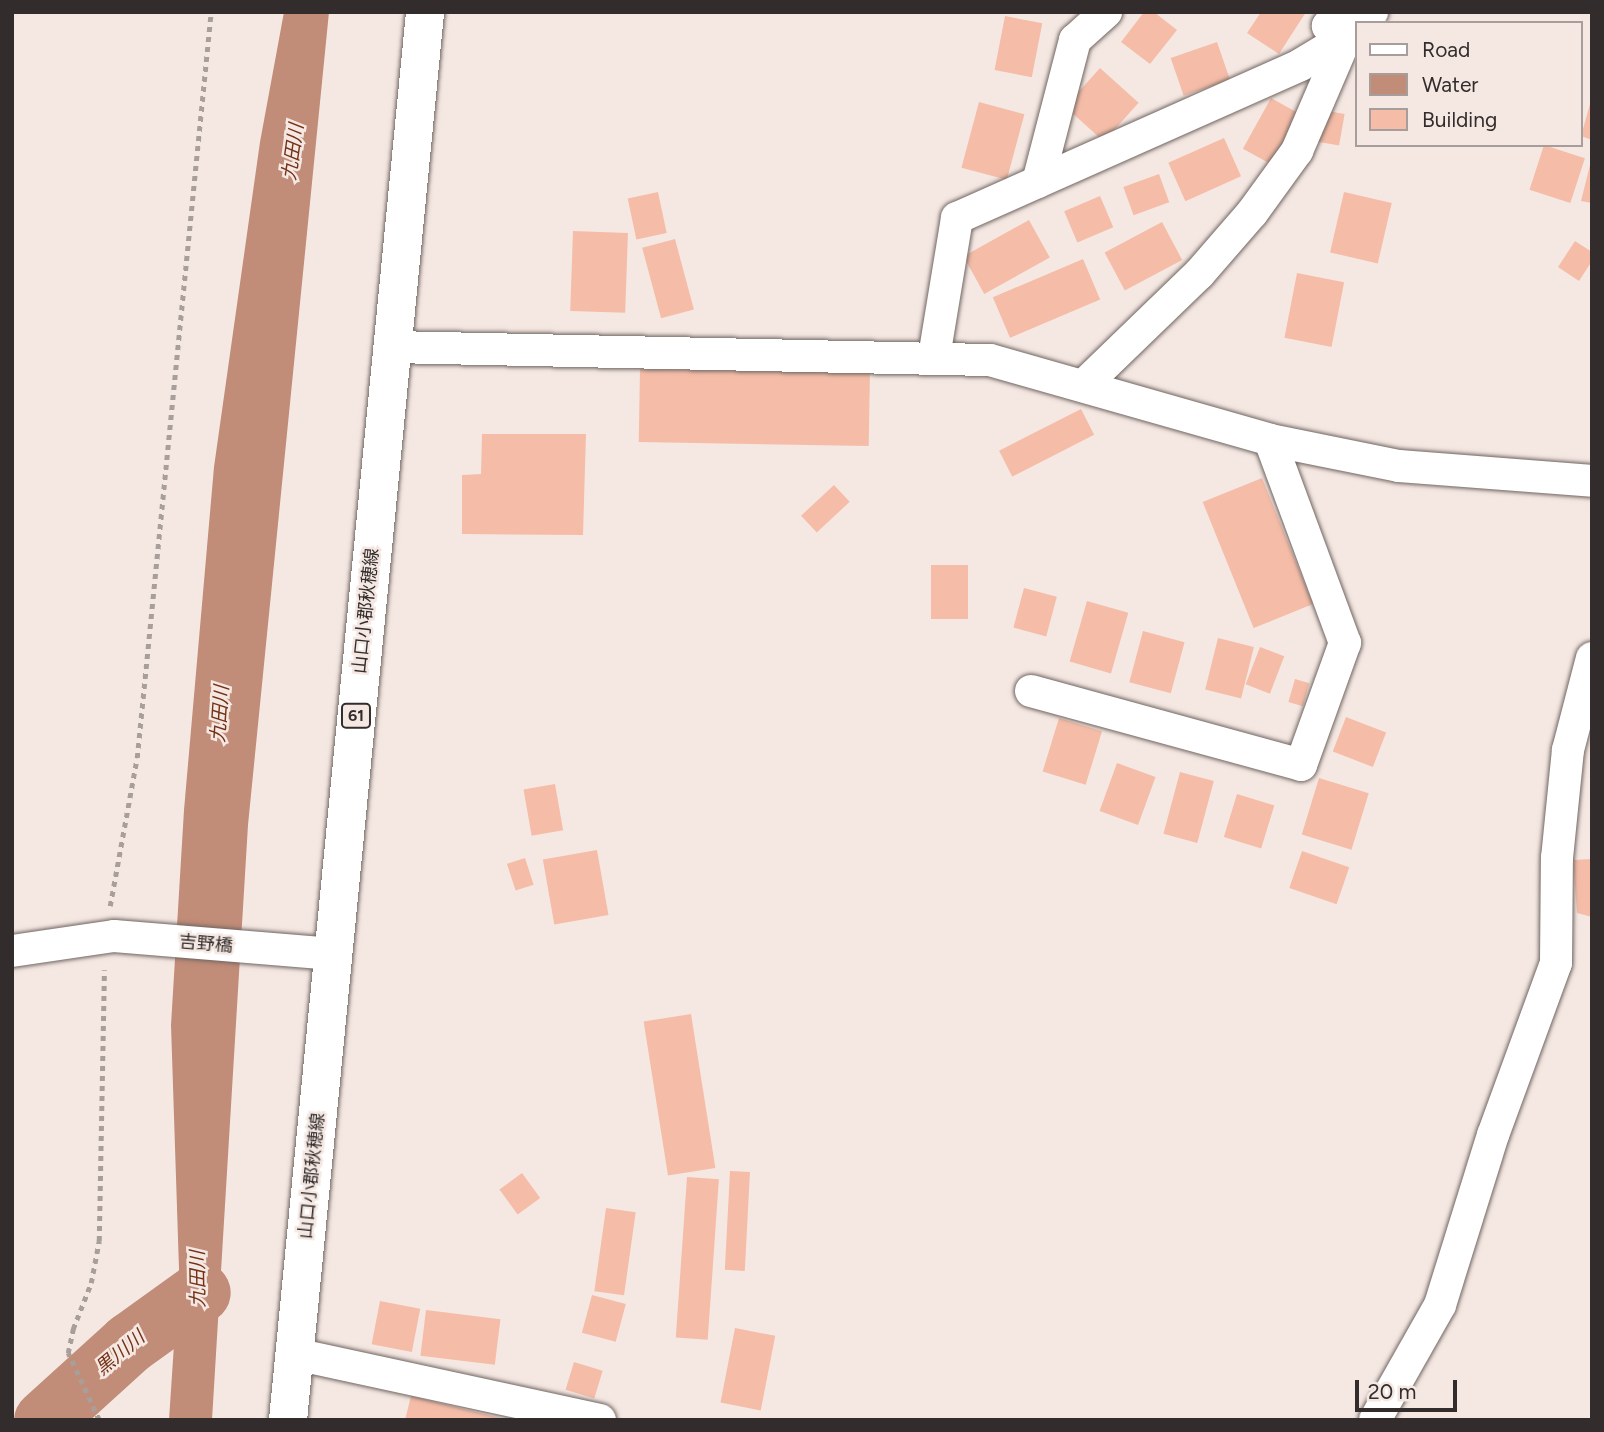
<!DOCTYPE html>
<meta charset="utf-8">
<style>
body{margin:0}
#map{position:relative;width:1604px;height:1432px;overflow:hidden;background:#f5e8e3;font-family:Figtree,"Noto Sans JP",sans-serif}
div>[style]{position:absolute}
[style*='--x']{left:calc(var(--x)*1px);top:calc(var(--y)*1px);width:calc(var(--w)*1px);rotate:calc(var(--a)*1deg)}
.water>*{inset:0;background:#c18c78}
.river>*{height:61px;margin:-30.5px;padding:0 30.5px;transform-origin:30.5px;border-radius:30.5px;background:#c18c78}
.building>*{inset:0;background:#f5bda8;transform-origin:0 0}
.path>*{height:4.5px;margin-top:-2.25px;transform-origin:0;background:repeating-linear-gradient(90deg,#a89f9b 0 5px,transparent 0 10px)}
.roads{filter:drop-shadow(0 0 2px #706561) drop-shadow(0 0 2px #706561)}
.minor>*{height:32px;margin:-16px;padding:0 16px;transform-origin:16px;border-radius:16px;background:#fff}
.primary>*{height:38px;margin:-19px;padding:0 19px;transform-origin:19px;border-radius:19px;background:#fff}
span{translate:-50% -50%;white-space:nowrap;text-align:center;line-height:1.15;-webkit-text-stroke:5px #f5e8e3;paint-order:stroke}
.shield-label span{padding:2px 5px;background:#f5e8e3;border:2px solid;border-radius:5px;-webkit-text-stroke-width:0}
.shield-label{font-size:16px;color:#322d2c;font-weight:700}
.street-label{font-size:18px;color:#322d2c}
.water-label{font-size:19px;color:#733216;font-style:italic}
.frame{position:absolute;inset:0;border:14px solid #322d2c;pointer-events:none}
.legend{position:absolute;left:1355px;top:21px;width:228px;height:126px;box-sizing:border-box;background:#f5e8e3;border:2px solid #a79d9a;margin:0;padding:9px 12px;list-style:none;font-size:21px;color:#322d2c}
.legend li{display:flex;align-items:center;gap:14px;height:35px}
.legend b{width:35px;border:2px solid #a79d9a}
.scale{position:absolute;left:1355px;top:1380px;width:102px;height:32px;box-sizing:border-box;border:4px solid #322d2c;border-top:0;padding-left:9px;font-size:21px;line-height:24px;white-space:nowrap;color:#322d2c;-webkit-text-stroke:5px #f5e8e3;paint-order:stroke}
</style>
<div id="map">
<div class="water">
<i style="clip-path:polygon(284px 12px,329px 12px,248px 825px,212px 1420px,169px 1420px,179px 1269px,171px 1025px,184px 810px,214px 467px,260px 142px)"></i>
</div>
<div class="river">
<i style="--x:44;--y:1420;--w:115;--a:-42.2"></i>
<i style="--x:129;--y:1343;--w:87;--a:-35.7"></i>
</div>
<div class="building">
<i style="clip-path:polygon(1144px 12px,1154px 12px,1177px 30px,1150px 64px,1121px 42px)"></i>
<i style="clip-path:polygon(1261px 12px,1306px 12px,1279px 54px,1247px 33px)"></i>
<i style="left:1005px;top:16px;width:38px;height:55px;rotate:11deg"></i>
<i style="left:1217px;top:42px;width:40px;height:49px;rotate:71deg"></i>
<i style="left:1100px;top:68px;width:52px;height:52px;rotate:42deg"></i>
<i style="clip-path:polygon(1592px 97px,1592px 140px,1581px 136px)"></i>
<i style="left:1271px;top:98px;width:35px;height:58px;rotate:29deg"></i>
<i style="left:979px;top:102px;width:47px;height:68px;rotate:15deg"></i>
<i style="left:1322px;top:110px;width:23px;height:32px;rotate:10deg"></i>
<i style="left:1224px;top:138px;width:42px;height:61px;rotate:66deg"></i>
<i style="left:1544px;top:145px;width:43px;height:47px;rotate:18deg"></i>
<i style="clip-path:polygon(1591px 161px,1592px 161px,1592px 203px,1581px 201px)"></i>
<i style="left:1159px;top:174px;width:30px;height:38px;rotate:70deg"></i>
<i style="left:658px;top:192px;width:42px;height:31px;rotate:78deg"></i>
<i style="left:1344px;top:192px;width:49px;height:62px;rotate:13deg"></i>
<i style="left:1100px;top:196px;width:34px;height:39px;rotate:67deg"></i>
<i style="left:1029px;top:220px;width:43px;height:75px;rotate:61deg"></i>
<i style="left:1162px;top:222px;width:43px;height:65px;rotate:62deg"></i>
<i style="left:573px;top:231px;width:55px;height:80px;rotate:2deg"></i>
<i style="left:675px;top:239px;width:73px;height:34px;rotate:75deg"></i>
<i style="clip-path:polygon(1575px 241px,1592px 252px,1592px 261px,1579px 281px,1558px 267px)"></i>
<i style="left:1083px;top:259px;width:44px;height:98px;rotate:67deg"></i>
<i style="left:1297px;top:273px;width:48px;height:66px;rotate:11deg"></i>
<i style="left:640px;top:369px;width:230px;height:73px;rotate:1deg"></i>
<i style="left:1081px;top:409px;width:29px;height:92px;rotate:63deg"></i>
<i style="clip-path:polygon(482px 434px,586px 434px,583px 535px,462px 534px,462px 475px,481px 474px)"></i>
<i style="left:1262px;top:478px;width:136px;height:64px;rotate:68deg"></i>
<i style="left:834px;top:485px;width:23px;height:45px;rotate:47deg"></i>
<i style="left:968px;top:565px;width:54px;height:37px;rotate:90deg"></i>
<i style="left:1024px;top:588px;width:34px;height:41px;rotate:15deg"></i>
<i style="left:1087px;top:601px;width:43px;height:63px;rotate:16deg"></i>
<i style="left:1143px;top:631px;width:43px;height:53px;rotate:15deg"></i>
<i style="left:1218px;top:638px;width:37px;height:53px;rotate:14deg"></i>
<i style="left:1260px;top:647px;width:26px;height:40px;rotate:21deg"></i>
<i style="left:1295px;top:679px;width:15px;height:24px;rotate:16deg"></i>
<i style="left:1346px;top:717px;width:43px;height:37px;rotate:21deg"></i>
<i style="left:1059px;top:718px;width:45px;height:56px;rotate:17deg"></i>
<i style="left:1117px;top:763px;width:41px;height:51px;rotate:20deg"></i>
<i style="left:1180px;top:772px;width:35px;height:64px;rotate:15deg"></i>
<i style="left:1319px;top:778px;width:52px;height:59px;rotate:17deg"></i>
<i style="left:555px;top:784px;width:47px;height:32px;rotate:80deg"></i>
<i style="left:1237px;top:794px;width:39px;height:45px;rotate:17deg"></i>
<i style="left:597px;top:850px;width:66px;height:55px;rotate:80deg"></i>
<i style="left:1302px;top:851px;width:50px;height:39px;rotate:19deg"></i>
<i style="left:525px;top:858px;width:28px;height:19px;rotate:72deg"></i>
<i style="clip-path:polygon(1592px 859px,1592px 917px,1577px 913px,1573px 860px)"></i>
<i style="left:691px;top:1014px;width:156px;height:48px;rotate:81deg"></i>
<i style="left:730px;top:1171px;width:20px;height:99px;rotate:3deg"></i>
<i style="left:522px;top:1173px;width:31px;height:28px;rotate:54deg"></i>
<i style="left:687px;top:1177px;width:32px;height:161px;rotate:4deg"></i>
<i style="left:606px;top:1208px;width:30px;height:84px;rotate:8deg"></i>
<i style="left:592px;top:1295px;width:35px;height:39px;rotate:15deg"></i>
<i style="left:380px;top:1301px;width:41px;height:44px;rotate:11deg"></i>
<i style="left:426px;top:1310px;width:75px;height:46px;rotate:7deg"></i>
<i style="left:735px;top:1328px;width:41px;height:76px;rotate:11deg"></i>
<i style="left:574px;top:1362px;width:30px;height:29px;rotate:17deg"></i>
<i style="clip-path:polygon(411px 1396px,504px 1419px,504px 1420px,405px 1420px)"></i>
</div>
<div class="path">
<i style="--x:110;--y:906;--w:150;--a:-79.7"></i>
<i style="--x:137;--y:758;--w:750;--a:-84.34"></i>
<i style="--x:99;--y:1420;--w:74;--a:-114.8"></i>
<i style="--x:68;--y:1353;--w:25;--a:-78"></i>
<i style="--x:73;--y:1329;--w:49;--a:-68.6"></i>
<i style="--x:91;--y:1283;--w:43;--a:-79.2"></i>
<i style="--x:99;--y:1241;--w:271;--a:-88.9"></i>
</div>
<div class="roads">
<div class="minor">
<i style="--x:1361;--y:23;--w:16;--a:-45"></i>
<i style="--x:1038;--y:182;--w:147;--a:-75.4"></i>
<i style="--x:1075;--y:40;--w:42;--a:-42.1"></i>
<i style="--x:392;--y:347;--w:598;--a:1.25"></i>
<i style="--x:990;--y:360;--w:291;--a:15.9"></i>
<i style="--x:1270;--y:440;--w:132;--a:11.4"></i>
<i style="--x:1399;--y:466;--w:194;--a:4.4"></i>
<i style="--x:934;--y:357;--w:141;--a:-80.6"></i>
<i style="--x:957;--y:218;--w:376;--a:-24"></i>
<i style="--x:1300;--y:65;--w:52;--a:-31"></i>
<i style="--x:1345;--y:38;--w:21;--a:-145"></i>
<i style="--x:1328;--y:26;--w:17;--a:-54"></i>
<i style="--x:1084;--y:385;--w:160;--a:-44"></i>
<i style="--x:1199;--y:274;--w:81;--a:-49"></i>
<i style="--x:1252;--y:213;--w:77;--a:-54"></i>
<i style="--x:1297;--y:151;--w:124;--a:-66.7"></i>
<i style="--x:1031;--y:691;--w:280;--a:15.3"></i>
<i style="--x:1301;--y:765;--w:130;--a:-70.2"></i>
<i style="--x:1345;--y:643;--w:216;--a:-110.3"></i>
<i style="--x:12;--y:951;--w:103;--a:-8.4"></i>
<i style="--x:114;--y:936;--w:220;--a:4.7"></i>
<i style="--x:295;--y:1354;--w:312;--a:12.2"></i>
<i style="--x:1375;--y:1420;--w:132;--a:-60.5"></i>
<i style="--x:1440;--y:1305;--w:178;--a:-72.7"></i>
<i style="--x:1493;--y:1135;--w:183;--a:-69.9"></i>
<i style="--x:1556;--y:963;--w:105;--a:-89.5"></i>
<i style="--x:1557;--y:858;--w:109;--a:-84.2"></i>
<i style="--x:1568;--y:750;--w:95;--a:-75.4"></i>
</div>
<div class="primary">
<i style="--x:288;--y:1420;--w:1415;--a:-84.44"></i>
</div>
</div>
<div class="shield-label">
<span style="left:356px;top:716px">61</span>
</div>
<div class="street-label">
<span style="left:366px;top:611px;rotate:-84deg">山口小郡秋穂線</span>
<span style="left:206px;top:944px;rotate:5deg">吉野橋</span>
<span style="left:312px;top:1176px;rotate:-84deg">山口小郡秋穂線</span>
</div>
<div class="water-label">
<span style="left:293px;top:152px;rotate:-82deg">九田川</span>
<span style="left:220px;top:714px;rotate:-86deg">九田川</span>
<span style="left:198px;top:1279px;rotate:-91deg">九田川</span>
<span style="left:120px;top:1353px;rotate:-40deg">黒川川</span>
</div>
<div class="frame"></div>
<ul class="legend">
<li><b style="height:9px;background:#fff"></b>Road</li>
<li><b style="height:19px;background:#c18c78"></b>Water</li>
<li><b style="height:19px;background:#f5bda8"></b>Building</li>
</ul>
<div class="scale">20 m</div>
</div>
